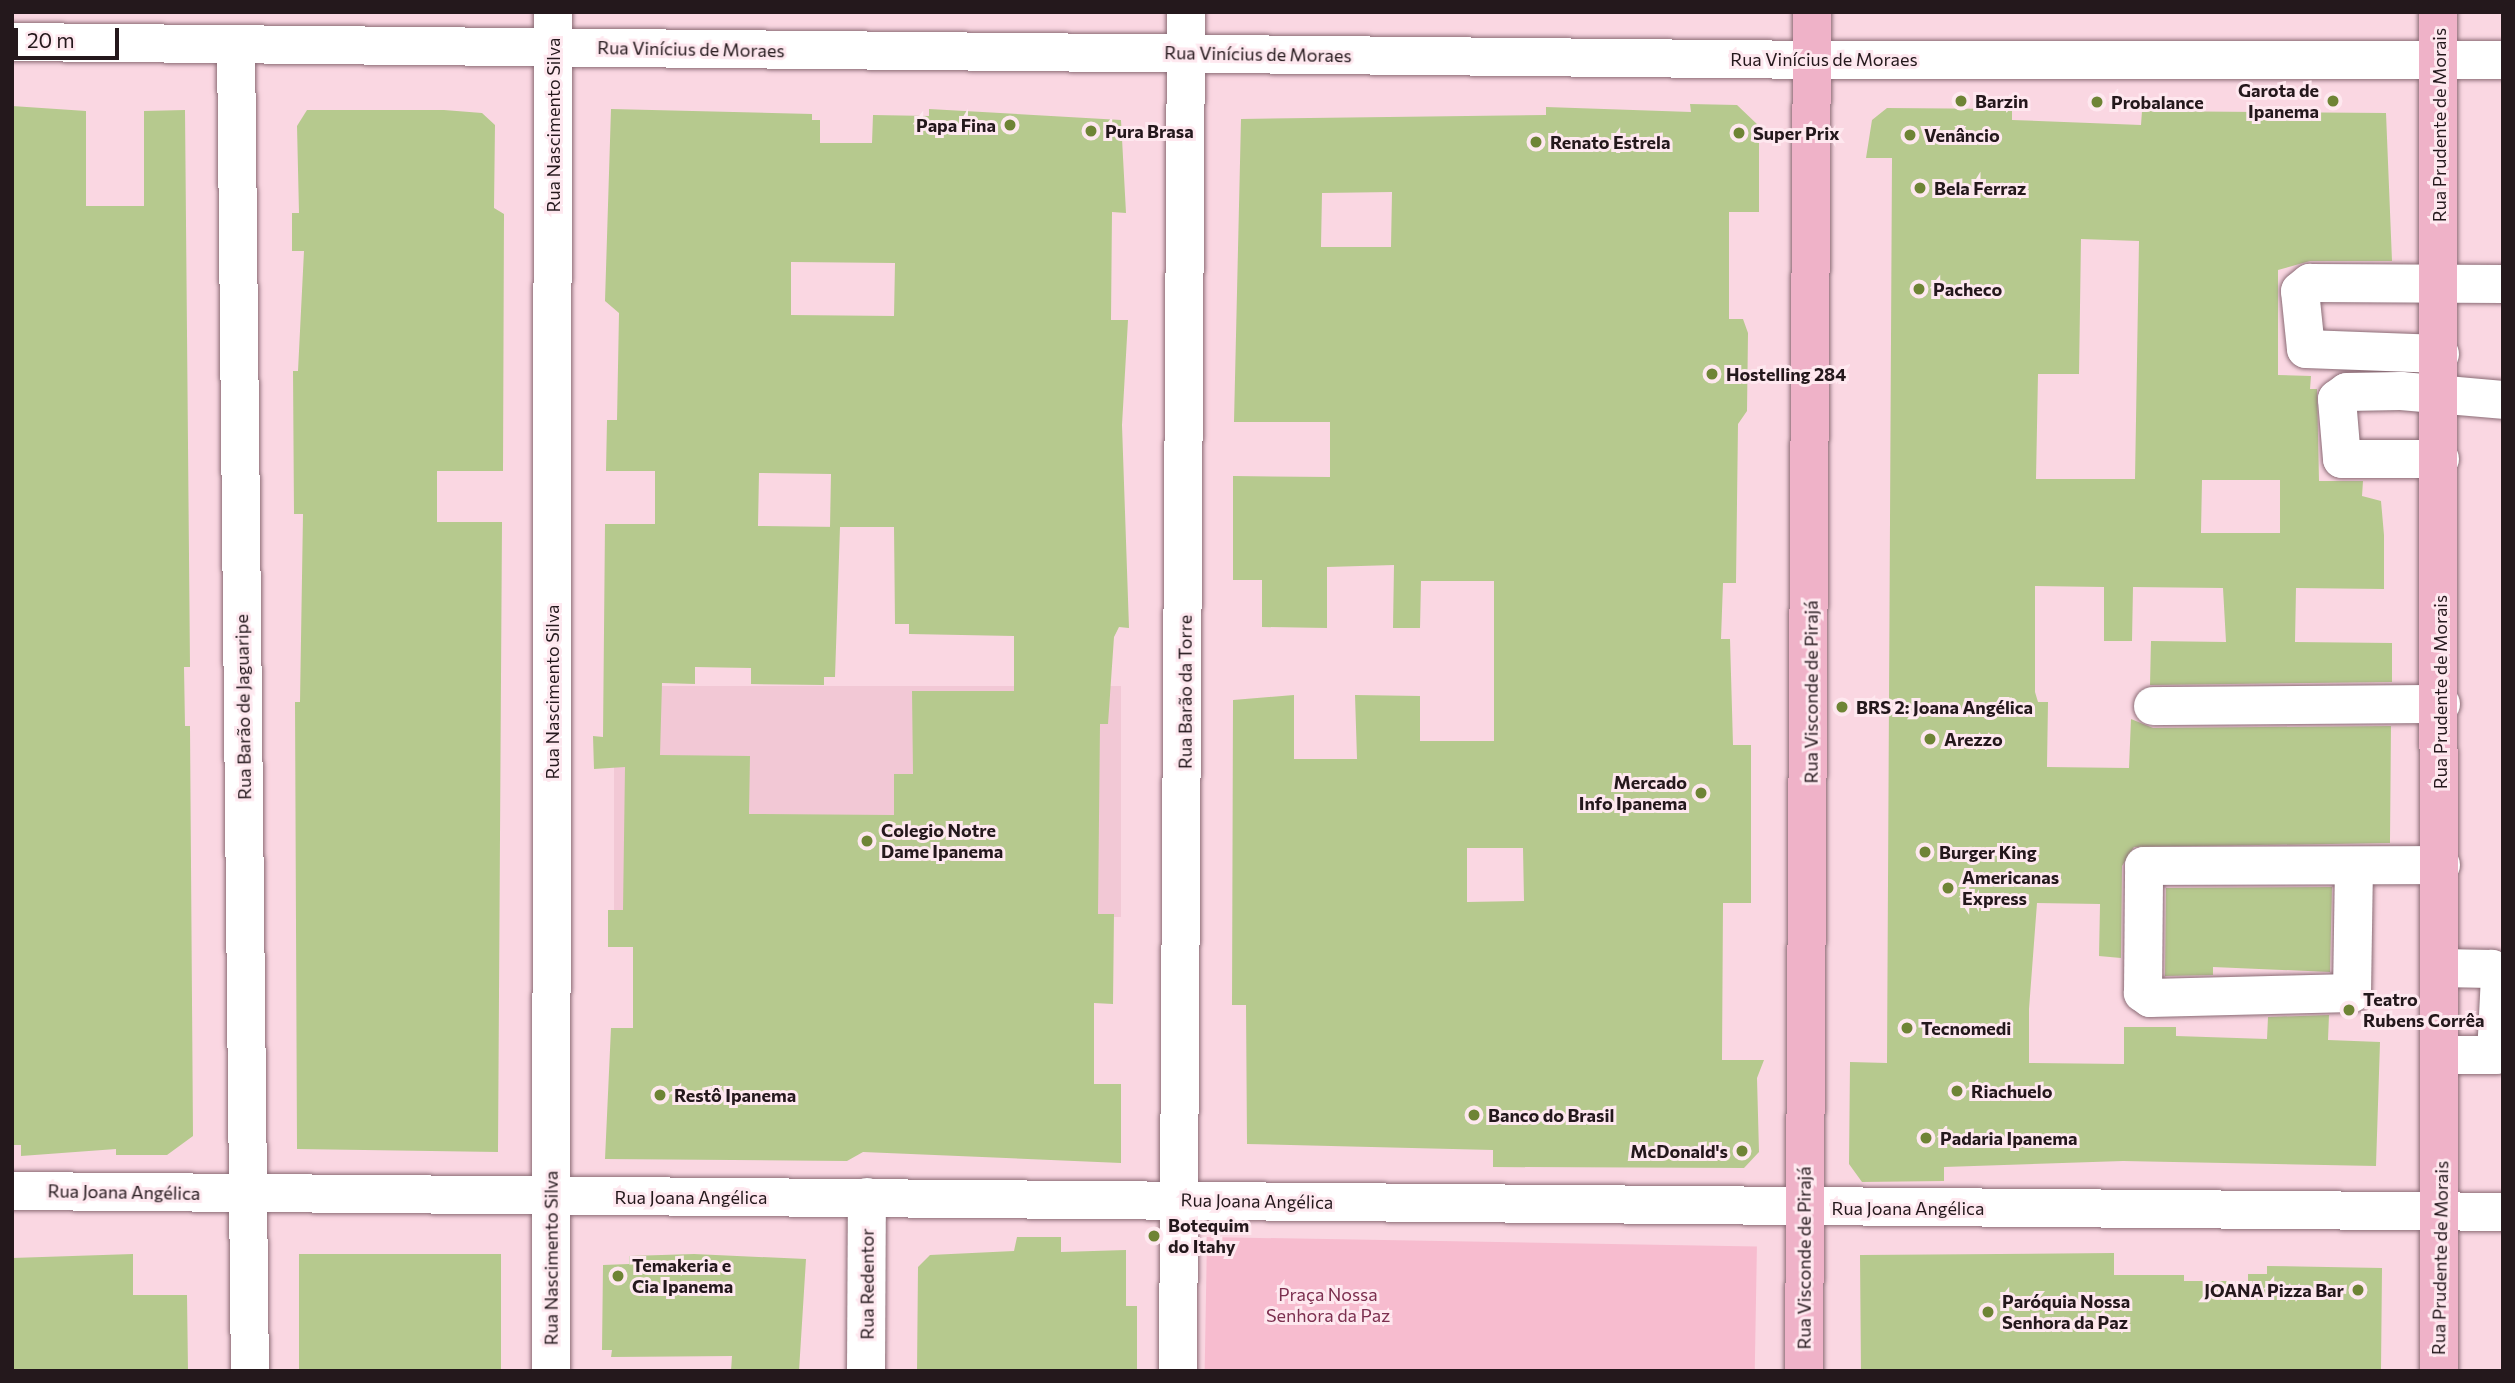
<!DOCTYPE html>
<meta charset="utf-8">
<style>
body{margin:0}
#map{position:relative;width:2515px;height:1383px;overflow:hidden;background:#fad7e2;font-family:Commissioner,sans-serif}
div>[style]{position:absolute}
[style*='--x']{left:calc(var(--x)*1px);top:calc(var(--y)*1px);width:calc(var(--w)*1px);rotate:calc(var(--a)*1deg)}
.built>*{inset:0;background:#f2c8d5;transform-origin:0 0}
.green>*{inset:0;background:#f7bccf;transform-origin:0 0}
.building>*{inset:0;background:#b6c98e;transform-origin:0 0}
.roads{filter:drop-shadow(0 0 2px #8a6b75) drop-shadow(0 0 2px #8a6b75)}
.minor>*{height:38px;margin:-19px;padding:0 19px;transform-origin:19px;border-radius:19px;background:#fff}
.major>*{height:38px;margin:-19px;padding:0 19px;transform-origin:19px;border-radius:19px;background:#efb2c8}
.dots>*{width:19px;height:19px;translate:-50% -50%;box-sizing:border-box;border:4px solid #fee8ef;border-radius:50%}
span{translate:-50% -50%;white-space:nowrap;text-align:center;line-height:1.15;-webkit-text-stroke:6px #fee8ef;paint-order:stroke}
.street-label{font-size:18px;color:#24181c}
.poi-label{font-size:18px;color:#24181c;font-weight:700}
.right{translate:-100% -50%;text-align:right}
.left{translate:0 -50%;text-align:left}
.park-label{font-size:18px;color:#7c2f4f}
.frame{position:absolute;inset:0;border:14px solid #24181c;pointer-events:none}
.scale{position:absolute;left:14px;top:28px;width:105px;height:32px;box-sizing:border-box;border:4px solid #24181c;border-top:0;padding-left:9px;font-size:21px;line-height:24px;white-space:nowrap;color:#24181c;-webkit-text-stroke:5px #fee8ef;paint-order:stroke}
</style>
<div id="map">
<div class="built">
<i style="left:614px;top:686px;width:507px;height:231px"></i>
</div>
<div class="green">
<i style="left:1207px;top:1237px;width:550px;height:134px;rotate:1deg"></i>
</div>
<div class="building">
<i style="clip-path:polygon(evenodd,1690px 104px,1737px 105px,1759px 126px,1759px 212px,1729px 212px,1729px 319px,1743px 319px,1748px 333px,1747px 411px,1738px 424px,1736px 583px,1723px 583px,1721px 639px,1730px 639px,1733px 745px,1751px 745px,1751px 903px,1723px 903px,1722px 1060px,1764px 1060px,1757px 1078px,1759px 1152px,1744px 1168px,1493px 1167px,1493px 1150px,1247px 1144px,1246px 1005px,1232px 1005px,1233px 700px,1294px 695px,1294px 759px,1357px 759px,1355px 695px,1420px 696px,1420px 741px,1494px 741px,1494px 581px,1421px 581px,1420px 628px,1393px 628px,1394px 565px,1327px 567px,1327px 628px,1262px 627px,1262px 580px,1233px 580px,1233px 476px,1330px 477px,1330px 422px,1234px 422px,1241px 119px,1546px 115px,1546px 107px,1691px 112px,1690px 104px,1392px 192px,1391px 247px,1321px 247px,1322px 193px,1392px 192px,1690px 104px,1467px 848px,1523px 848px,1524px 901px,1467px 902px,1467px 848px)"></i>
<i style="clip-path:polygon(12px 106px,86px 111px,86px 206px,144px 206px,144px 111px,185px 110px,190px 667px,184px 667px,185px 726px,190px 726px,193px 1136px,167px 1155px,116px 1155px,116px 1149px,21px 1156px,21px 1145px,12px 1145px)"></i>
<i style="clip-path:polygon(evenodd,1887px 108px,2012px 109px,2012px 120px,2141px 125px,2142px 111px,2386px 113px,2392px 261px,2310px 261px,2278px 270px,2278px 375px,2311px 376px,2310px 389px,2317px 389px,2319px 481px,2363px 481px,2362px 496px,2381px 501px,2384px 535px,2384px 589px,2296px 588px,2295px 642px,2392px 643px,2392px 682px,2150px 685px,2151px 641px,2226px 642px,2223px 588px,2133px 587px,2132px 641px,2104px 641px,2104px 587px,2035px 586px,2035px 692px,2038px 702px,2048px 702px,2047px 767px,2129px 768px,2131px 719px,2153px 728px,2391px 726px,2390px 843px,2134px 847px,2122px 866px,2121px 958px,2099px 956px,2100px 904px,2037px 903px,2029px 1009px,2029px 1063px,2124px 1064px,2124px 1027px,2176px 1027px,2176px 1036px,2267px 1039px,2268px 1017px,2329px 1015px,2328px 1040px,2380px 1042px,2376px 1166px,2123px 1161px,1944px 1167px,1944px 1181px,1862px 1182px,1849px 1164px,1850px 1062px,1887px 1063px,1892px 158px,1866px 158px,1872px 120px,1887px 108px,2081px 239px,2139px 241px,2135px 479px,2036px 479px,2038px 374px,2079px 374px,2081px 239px,1887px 108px,2202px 480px,2280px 480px,2280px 533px,2201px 533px,2202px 480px)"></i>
<i style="clip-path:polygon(evenodd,611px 109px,812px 114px,812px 120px,820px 120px,820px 143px,872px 143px,873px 115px,929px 116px,929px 109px,1121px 120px,1126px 213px,1112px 212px,1111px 320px,1128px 320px,1122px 425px,1129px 628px,1119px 627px,1114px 637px,1108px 724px,1100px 724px,1098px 914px,1114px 914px,1113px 1004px,1094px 1003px,1094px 1084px,1121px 1084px,1121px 1163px,863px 1152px,847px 1161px,605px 1159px,611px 1028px,633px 1028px,633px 947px,608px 947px,608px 910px,623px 910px,625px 767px,594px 769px,593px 736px,603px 737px,605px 524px,655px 524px,655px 471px,606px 471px,607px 420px,617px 420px,619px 313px,605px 301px,611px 109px,791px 262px,895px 263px,894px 316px,791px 315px,791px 262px,611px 109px,759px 473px,831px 474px,830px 527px,894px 527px,895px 624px,909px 624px,909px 634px,1014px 636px,1014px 691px,912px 691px,913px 774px,894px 774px,894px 815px,749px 814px,750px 756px,660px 755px,662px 683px,695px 684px,695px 667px,751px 668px,751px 684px,824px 685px,824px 677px,835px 677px,840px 527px,758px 526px,759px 473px)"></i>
<i style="clip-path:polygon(307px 110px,444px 110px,482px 113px,495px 125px,494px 208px,504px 214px,503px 471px,437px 471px,437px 522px,502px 522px,498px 1152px,297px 1149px,295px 702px,300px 702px,303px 514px,294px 514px,293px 371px,298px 371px,304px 251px,292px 251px,292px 213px,299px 213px,297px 126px)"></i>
<i style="clip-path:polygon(2332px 887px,2330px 972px,2213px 967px,2213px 975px,2165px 976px,2166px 888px)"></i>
<i style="clip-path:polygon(1017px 1237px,1061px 1237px,1061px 1252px,1126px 1250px,1126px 1306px,1137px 1306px,1137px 1371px,917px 1371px,918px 1267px,930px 1255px,1014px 1251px)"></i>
<i style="clip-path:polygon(2114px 1253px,2114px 1275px,2184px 1275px,2184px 1281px,2248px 1281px,2248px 1274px,2267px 1274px,2267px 1266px,2382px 1268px,2381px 1371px,1861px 1371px,1860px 1255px)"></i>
<i style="clip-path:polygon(133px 1254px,133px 1295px,187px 1295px,188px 1371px,12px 1371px,12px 1258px)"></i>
<i style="left:299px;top:1254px;width:202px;height:117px"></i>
<i style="clip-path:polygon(694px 1254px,806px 1259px,799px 1371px,731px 1371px,732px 1356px,611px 1357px,612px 1350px,602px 1350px,603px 1265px,629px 1264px,629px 1256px)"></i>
</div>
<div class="roads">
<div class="minor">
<i style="--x:12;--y:42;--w:1799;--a:0.57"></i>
<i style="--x:1811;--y:60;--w:692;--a:0"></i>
<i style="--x:236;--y:44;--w:1327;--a:89.4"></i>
<i style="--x:2440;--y:354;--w:134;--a:-177.9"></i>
<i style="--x:2306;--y:349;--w:58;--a:-95.9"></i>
<i style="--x:2300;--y:291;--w:13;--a:-39"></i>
<i style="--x:2310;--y:283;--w:193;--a:0.3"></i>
<i style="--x:2440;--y:459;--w:98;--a:180"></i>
<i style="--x:2342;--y:459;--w:60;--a:-94.8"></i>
<i style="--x:2337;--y:399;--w:12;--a:-35"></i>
<i style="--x:2347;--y:392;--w:54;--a:-1.1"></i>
<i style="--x:2401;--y:391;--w:102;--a:5"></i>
<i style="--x:2153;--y:706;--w:288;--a:-0.4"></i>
<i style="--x:2354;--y:866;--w:127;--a:90.9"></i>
<i style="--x:2352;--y:993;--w:202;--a:178.6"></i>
<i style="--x:2150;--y:998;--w:9;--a:-144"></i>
<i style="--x:2143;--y:993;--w:127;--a:-89.5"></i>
<i style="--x:2144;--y:866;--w:297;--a:-0.2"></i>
<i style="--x:2441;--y:1055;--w:55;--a:0"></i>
<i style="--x:2496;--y:1055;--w:79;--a:-87.1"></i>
<i style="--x:2500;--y:976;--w:11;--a:-139"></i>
<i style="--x:2492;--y:969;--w:51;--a:-178.9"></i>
<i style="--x:12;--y:1191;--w:2491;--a:0.48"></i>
<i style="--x:551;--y:1371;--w:1359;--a:-89.92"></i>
<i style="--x:866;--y:1371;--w:174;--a:-89.7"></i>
<i style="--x:1178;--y:1371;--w:1359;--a:-89.66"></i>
</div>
<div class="major">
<i style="--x:2438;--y:12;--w:1359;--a:89.96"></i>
<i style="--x:1804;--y:1371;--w:1359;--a:-89.66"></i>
</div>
</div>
<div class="dots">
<i style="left:1961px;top:101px;background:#6e8435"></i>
<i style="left:2333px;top:101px;background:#6e8435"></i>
<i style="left:2097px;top:102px;background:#6e8435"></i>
<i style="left:1010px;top:125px;background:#6e8435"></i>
<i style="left:1091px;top:131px;background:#6e8435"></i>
<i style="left:1739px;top:133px;background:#6e8435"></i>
<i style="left:1910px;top:135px;background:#6e8435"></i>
<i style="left:1536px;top:142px;background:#6e8435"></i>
<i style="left:1920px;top:188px;background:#6e8435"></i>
<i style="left:1919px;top:289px;background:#6e8435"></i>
<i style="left:1712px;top:374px;background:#6e8435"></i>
<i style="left:1842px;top:707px;background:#6e8435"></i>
<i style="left:1930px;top:739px;background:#6e8435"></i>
<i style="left:1701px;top:793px;background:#6e8435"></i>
<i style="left:867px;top:841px;background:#6e8435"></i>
<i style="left:1925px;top:852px;background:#6e8435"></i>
<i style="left:1948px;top:888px;background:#6e8435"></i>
<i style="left:2349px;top:1010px;background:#6e8435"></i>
<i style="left:1907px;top:1028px;background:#6e8435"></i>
<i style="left:1957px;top:1091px;background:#6e8435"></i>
<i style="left:660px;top:1095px;background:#6e8435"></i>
<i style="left:1474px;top:1115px;background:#6e8435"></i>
<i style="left:1926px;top:1138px;background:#6e8435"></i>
<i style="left:1742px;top:1151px;background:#6e8435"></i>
<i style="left:1154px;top:1236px;background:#6e8435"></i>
<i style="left:618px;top:1276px;background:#6e8435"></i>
<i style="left:2358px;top:1290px;background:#6e8435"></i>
<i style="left:1988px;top:1312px;background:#6e8435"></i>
</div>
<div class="street-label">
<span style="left:691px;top:49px;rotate:1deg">Rua Vinícius de Moraes</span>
<span style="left:1258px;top:54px;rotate:1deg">Rua Vinícius de Moraes</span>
<span style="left:1824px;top:59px">Rua Vinícius de Moraes</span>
<span style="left:553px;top:125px;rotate:-90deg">Rua Nascimento Silva</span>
<span style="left:2439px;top:125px;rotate:-90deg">Rua Prudente de Morais</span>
<span style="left:552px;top:692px;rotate:-90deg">Rua Nascimento Silva</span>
<span style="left:1185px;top:692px;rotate:-90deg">Rua Barão da Torre</span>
<span style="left:1811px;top:692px;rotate:-90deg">Rua Visconde de Pirajá</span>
<span style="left:2440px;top:692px;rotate:-90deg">Rua Prudente de Morais</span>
<span style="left:243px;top:707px;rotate:-91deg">Rua Barão de Jaguaripe</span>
<span style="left:124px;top:1192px;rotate:1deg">Rua Joana Angélica</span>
<span style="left:691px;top:1197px">Rua Joana Angélica</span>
<span style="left:1257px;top:1201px;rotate:1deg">Rua Joana Angélica</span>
<span style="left:1908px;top:1208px">Rua Joana Angélica</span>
<span style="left:551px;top:1258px;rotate:-90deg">Rua Nascimento Silva</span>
<span style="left:1804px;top:1258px;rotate:-90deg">Rua Visconde de Pirajá</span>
<span style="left:2440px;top:1258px;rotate:-89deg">Rua Prudente de Morais</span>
<span style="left:867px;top:1284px;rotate:-90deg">Rua Redentor</span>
</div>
<div class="poi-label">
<span class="right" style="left:2319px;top:101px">Garota de<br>Ipanema</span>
<span class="left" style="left:1975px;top:101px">Barzin</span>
<span class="left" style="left:2111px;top:102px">Probalance</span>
<span class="right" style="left:996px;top:125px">Papa Fina</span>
<span class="left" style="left:1105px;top:131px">Pura Brasa</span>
<span class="left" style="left:1753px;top:133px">Super Prix</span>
<span class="left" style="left:1924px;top:135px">Venâncio</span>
<span class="left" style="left:1550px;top:142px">Renato Estrela</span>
<span class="left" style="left:1934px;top:188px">Bela Ferraz</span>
<span class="left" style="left:1933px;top:289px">Pacheco</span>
<span class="left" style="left:1726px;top:374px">Hostelling 284</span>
<span class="left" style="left:1856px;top:707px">BRS 2: Joana Angélica</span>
<span class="left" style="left:1944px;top:739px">Arezzo</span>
<span class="right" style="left:1687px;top:793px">Mercado<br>Info Ipanema</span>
<span class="left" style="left:881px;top:841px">Colegio Notre<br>Dame Ipanema</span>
<span class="left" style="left:1939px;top:852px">Burger King</span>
<span class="left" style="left:1962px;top:888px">Americanas<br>Express</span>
<span class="left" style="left:2363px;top:1010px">Teatro<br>Rubens Corrêa</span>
<span class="left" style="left:1921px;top:1028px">Tecnomedi</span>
<span class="left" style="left:1971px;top:1091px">Riachuelo</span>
<span class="left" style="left:674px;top:1095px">Restô Ipanema</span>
<span class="left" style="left:1488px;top:1115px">Banco do Brasil</span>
<span class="left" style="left:1940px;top:1138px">Padaria Ipanema</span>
<span class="right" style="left:1728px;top:1151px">McDonald's</span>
<span class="left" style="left:1168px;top:1236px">Botequim<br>do Itahy</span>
<span class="left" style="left:632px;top:1276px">Temakeria e<br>Cia Ipanema</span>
<span class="right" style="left:2344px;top:1290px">JOANA Pizza Bar</span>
<span class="left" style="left:2002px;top:1312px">Paróquia Nossa<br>Senhora da Paz</span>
</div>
<div class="park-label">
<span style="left:1328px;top:1305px">Praça Nossa<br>Senhora da Paz</span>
</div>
<div class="frame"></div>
<div class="scale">20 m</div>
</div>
